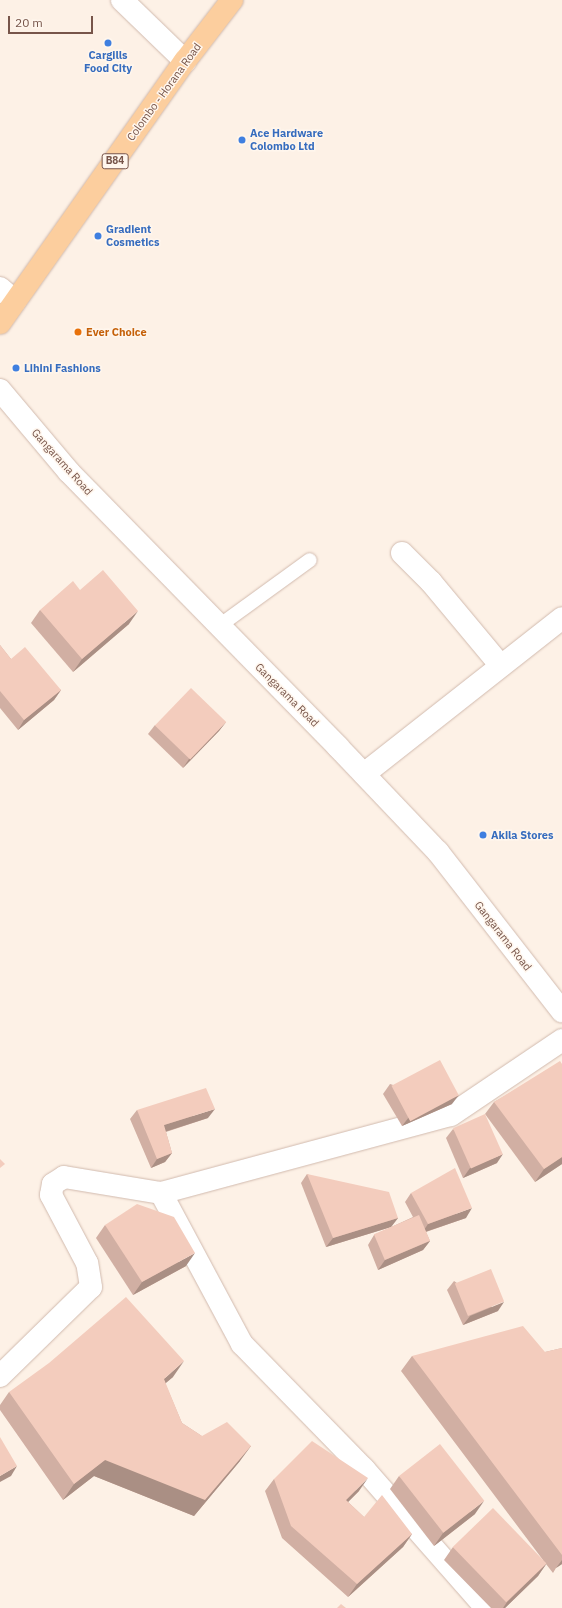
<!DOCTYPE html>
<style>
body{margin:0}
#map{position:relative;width:562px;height:1608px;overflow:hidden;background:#fdf1e6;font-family:"IBM Plex Sans",sans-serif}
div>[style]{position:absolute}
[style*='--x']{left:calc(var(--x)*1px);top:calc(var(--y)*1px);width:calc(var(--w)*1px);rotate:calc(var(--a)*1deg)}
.roads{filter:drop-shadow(0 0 1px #d1baae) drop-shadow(0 0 1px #d1baae)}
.lane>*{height:14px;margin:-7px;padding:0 7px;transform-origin:7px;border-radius:7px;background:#fff}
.street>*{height:22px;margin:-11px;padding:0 11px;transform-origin:11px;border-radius:11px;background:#fff}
.secondary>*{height:22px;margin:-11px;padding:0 11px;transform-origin:11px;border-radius:11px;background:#fff}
.primary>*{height:22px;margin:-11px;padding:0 11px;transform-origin:11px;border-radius:11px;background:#fcce9e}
.wall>*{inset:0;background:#d1afa3}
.shaded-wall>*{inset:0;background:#aa8f84}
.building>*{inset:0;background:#f3ccbd;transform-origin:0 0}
.dots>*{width:11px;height:11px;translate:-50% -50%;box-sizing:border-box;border:2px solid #fff6ed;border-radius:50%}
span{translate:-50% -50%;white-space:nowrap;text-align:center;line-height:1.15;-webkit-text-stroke:3px #fff6ed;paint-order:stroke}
.shield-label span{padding:1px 3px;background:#fff6ed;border:1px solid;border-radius:3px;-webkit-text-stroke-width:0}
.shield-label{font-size:10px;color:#77554a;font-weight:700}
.shop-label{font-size:11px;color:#366cbe;font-weight:700}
.left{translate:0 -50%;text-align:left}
.street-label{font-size:11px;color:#77554a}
.food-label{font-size:11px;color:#c56008;font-weight:700}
.scale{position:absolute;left:8px;top:16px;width:85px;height:18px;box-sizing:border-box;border:2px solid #77554a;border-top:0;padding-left:5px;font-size:12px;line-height:14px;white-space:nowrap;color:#77554a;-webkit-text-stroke:3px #fff6ed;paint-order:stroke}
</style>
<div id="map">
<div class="roads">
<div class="lane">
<i style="--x:219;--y:626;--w:112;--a:-36"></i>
</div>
<div class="street">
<i style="--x:122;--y:0;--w:88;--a:44.1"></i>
<i style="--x:0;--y:288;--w:20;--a:41"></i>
<i style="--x:402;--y:553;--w:41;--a:45"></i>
<i style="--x:431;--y:582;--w:109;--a:50.2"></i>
<i style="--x:364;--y:774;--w:252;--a:-38.2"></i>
<i style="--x:161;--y:1193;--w:171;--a:61.8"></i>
<i style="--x:242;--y:1344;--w:175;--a:45.7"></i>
<i style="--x:364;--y:1469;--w:185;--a:48.7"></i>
<i style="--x:0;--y:1376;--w:127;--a:-44.4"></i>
<i style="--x:91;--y:1287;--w:24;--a:-99"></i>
<i style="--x:87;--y:1263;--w:77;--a:-117.9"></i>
<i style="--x:51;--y:1195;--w:11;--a:-80"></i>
<i style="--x:53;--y:1184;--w:13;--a:-32"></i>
<i style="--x:64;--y:1177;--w:98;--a:9.4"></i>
<i style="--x:161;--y:1193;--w:300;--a:-15.1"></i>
<i style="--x:451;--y:1115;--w:134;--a:-34"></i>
</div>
<div class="secondary">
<i style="--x:0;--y:390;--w:107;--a:49.9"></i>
<i style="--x:69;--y:472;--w:385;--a:45.6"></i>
<i style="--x:338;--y:747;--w:145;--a:46.4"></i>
<i style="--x:438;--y:852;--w:202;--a:52.1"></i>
</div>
<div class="primary">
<i style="--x:0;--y:323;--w:321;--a:-54.8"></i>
<i style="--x:185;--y:61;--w:77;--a:-52.4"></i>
</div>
</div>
<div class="wall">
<i style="clip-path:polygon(40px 610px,129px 624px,73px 672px,31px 623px)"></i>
<i style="clip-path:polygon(0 645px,11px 659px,61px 690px,54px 700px,18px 730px,0 708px)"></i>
<i style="clip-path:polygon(226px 722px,219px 731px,183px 768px,148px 734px,155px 725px)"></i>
<i style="clip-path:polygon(562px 1064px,562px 1164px,535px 1182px,485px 1114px,494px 1102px)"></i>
<i style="clip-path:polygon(390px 1084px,452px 1104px,402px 1126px,383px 1094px)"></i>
<i style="clip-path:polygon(137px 1110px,208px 1118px,166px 1132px,172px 1153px,165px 1162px,151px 1168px,130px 1119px)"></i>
<i style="clip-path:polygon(453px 1129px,497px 1163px,463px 1178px,446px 1138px)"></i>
<i style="clip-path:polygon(307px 1174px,398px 1218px,391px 1227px,326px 1247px,301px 1183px)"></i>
<i style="clip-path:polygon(411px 1193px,466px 1218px,426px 1232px,430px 1241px,423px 1250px,378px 1270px,368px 1245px,374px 1235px,413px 1217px,405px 1202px)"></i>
<i style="clip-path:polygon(105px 1225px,186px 1266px,133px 1295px,96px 1238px)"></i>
<i style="clip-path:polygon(454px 1281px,498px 1311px,463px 1325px,447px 1290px)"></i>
<i style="clip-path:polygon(562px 1348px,562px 1564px,556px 1568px,553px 1573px,546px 1564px,538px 1576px,505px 1608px,491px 1608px,444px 1560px,453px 1547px,543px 1560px,401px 1371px,412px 1356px,545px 1352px)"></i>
<i style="clip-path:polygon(173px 1377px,165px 1383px,182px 1423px,240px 1461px,194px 1516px,94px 1476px,63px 1500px,0 1410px,0 1405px,9px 1392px)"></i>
<i style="clip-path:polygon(399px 1476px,475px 1514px,434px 1546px,390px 1489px)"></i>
<i style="clip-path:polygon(274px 1479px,359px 1491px,348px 1502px,364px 1517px,412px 1534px,403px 1547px,348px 1597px,282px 1538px,265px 1491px)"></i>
</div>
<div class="shaded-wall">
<i style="clip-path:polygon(138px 611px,129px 624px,73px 672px,82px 659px)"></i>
<i style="clip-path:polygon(61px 690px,54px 700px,18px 730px,24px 720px)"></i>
<i style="clip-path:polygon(226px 722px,219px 731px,183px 768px,189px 759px)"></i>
<i style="clip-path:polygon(459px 1095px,452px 1104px,402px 1126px,409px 1117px)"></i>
<i style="clip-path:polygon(215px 1109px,208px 1118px,158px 1134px,164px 1125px)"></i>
<i style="clip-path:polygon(172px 1153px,165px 1162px,151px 1168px,157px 1159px)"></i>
<i style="clip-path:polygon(503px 1154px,497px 1163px,463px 1178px,470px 1168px)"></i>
<i style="clip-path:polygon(562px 1157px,562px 1164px,535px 1182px,544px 1169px)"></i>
<i style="clip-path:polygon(472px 1208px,466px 1218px,422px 1233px,428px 1224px)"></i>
<i style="clip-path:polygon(398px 1218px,391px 1227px,326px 1247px,333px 1238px)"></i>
<i style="clip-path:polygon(430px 1241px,423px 1250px,378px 1270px,385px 1260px)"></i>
<i style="clip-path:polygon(195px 1253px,186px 1266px,133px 1295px,142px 1282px)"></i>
<i style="clip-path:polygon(504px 1302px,498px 1311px,463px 1325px,470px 1316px)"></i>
<i style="clip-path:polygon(184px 1361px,173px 1377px,153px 1394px,164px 1379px)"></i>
<i style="clip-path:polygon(251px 1446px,240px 1461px,194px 1516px,94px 1476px,63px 1500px,74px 1484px,105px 1460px)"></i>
<i style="clip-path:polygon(17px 1466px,11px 1476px,0 1482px,0 1476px)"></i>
<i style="clip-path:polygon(368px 1478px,359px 1491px,337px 1513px,346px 1500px)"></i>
<i style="clip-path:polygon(484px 1501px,475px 1514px,434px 1546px,443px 1533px)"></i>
<i style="clip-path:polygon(412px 1534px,403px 1547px,348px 1597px,357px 1584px)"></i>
<i style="clip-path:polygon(562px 1560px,562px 1564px,556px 1568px)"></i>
<i style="clip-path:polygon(547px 1563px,538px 1576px,505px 1608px,503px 1608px,507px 1602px)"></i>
</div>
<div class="building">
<i style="clip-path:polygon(103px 570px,138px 611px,82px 659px,40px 610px,73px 581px,80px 590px)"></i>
<i style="clip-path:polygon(0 645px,11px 659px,25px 647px,61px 690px,24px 720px,0 691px)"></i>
<i style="left:191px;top:688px;width:49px;height:52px;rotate:44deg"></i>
<i style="left:440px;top:1060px;width:40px;height:55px;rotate:62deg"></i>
<i style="clip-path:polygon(560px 1061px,562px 1064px,562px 1157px,544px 1169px,494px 1102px)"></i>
<i style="clip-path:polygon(206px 1088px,215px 1109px,164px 1125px,172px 1153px,157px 1159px,137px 1110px)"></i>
<i style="left:485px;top:1114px;width:44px;height:35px;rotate:66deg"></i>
<i style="clip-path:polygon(0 1159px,5px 1164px,0 1168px)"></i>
<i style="clip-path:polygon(455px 1168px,472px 1208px,428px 1224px,411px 1193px)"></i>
<i style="clip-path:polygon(307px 1174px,389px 1192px,398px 1218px,333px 1238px)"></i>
<i style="clip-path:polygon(137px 1204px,174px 1217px,195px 1253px,142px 1282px,105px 1225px)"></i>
<i style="left:419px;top:1215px;width:28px;height:49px;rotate:67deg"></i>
<i style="left:491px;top:1269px;width:35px;height:39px;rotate:68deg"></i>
<i style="clip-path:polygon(126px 1297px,184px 1361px,164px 1379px,182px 1423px,202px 1436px,227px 1422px,251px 1446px,205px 1500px,105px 1460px,74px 1484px,9px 1392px,49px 1363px)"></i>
<i style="clip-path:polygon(523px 1326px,545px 1352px,562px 1348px,562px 1555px,412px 1356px)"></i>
<i style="clip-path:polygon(0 1437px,17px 1466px,0 1476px)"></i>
<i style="clip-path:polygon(312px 1441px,368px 1478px,346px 1500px,364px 1517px,382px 1495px,412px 1534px,357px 1584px,291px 1526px,274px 1479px)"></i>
<i style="left:440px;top:1444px;width:72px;height:52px;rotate:52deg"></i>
<i style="left:493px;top:1508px;width:77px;height:56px;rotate:46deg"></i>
<i style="clip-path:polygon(341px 1604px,346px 1608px,337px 1608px)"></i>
</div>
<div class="dots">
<i style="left:108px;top:43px;background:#3f7fe0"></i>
<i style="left:242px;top:140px;background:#3f7fe0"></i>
<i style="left:98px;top:236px;background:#3f7fe0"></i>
<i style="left:78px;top:332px;background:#e8710a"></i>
<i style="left:16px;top:368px;background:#3f7fe0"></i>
<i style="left:483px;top:835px;background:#3f7fe0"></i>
</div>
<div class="shield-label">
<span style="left:115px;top:161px">B84</span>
</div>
<div class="shop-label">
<span style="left:108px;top:62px">Cargills<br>Food City</span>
<span class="left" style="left:250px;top:140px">Ace Hardware<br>Colombo Ltd</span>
<span class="left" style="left:106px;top:236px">Gradient<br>Cosmetics</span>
<span class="left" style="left:24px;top:368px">Lihini Fashions</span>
<span class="left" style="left:491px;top:835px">Akila Stores</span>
</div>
<div class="street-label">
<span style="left:164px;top:92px;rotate:-54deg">Colombo - Horana Road</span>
<span style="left:62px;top:462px;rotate:48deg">Gangarama Road</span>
<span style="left:287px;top:695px;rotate:45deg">Gangarama Road</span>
<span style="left:503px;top:936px;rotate:52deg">Gangarama Road</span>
</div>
<div class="food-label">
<span class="left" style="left:86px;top:332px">Ever Choice</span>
</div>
<div class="scale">20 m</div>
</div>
